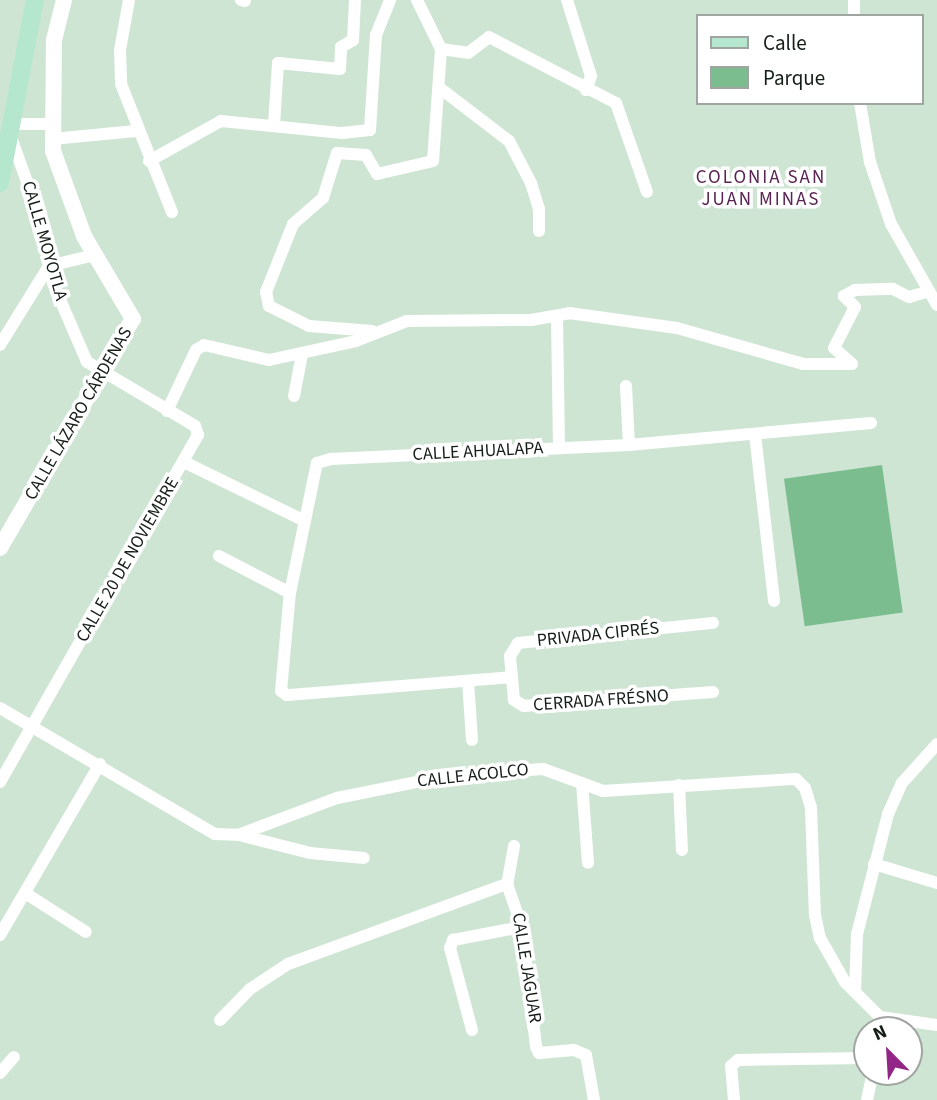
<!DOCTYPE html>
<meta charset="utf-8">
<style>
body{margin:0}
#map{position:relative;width:937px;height:1100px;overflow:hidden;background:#cfe5d4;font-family:"Source Sans 3",sans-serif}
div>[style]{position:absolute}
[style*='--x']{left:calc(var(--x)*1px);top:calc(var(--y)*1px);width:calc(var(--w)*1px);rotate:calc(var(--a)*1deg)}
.green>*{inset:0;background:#7bbd8f;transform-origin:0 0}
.minor>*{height:12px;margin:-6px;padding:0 6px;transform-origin:6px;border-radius:6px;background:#fff}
.tertiary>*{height:16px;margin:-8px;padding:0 8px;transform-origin:8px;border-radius:8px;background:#fff}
.secondary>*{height:18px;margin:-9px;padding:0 9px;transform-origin:9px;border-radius:9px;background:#b4e7ce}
span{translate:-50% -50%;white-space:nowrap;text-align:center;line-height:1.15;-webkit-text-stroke:7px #fff;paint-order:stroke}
.street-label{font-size:18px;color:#151d17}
.neighbourhood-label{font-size:19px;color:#592452;letter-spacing:2px}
.legend{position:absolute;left:696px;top:14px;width:228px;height:91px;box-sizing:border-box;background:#fff;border:2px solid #a1a5a2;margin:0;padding:9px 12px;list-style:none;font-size:21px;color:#151d17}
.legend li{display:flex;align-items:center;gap:14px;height:35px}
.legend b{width:35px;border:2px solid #a1a5a2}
.north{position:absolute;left:853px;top:1016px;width:70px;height:70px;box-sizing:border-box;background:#fff;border:2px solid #a1a5a2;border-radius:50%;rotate:336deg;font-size:19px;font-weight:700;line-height:28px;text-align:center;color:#151d17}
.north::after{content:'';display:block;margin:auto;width:24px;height:32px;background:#922586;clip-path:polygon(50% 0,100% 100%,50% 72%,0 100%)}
</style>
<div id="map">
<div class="green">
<i style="left:882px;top:465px;width:149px;height:99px;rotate:82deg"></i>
</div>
<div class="minor">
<i style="--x:129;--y:0;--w:51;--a:100.2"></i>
<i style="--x:120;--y:50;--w:34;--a:88"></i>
<i style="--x:121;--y:84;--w:138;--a:68.3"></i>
<i style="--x:241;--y:0;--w:4;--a:14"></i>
<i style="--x:567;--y:0;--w:80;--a:72.5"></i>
<i style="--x:591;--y:76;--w:15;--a:110"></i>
<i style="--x:854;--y:16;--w:16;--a:-90"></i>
<i style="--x:441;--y:49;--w:27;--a:8"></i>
<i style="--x:468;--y:53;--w:26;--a:-37"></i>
<i style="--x:489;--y:37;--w:143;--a:27.5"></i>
<i style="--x:616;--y:103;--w:94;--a:70.8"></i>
<i style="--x:441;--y:89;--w:86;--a:37.4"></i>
<i style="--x:509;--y:141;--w:47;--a:62.4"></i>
<i style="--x:531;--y:183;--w:27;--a:73"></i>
<i style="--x:539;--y:209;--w:22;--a:90"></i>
<i style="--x:860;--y:103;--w:60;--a:80.4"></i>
<i style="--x:870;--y:162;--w:65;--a:71.3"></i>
<i style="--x:891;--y:224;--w:93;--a:60.4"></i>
<i style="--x:13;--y:124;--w:39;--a:0"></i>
<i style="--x:274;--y:125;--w:62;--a:-86.3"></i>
<i style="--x:278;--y:63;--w:62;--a:5.5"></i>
<i style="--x:340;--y:69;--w:22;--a:-87"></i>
<i style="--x:341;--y:47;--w:14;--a:-30"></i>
<i style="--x:353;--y:40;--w:40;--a:-87.1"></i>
<i style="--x:52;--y:139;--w:84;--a:-5.4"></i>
<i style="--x:149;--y:161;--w:82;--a:-29.1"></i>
<i style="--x:221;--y:121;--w:122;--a:5.7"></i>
<i style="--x:342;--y:133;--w:28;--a:-6"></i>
<i style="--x:370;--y:130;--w:95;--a:-86.4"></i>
<i style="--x:376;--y:35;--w:38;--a:-68"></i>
<i style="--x:557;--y:318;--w:130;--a:89.1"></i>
<i style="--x:372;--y:331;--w:63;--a:-175.5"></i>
<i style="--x:309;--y:326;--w:45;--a:-153.4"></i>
<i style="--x:269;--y:306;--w:14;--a:-102"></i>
<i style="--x:266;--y:292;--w:73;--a:-68.3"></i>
<i style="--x:293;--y:224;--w:40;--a:-41"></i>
<i style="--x:323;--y:198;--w:47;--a:-72.7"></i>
<i style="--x:337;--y:153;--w:29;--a:4"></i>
<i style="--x:366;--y:155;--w:22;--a:60"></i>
<i style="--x:377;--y:174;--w:57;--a:-13.1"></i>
<i style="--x:433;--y:161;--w:112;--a:-85.9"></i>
<i style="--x:441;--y:49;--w:55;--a:-116.1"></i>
<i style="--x:0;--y:345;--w:93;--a:-58.2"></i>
<i style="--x:49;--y:266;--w:46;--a:-13.7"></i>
<i style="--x:626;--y:386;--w:59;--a:87.1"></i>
<i style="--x:294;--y:396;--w:43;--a:-79.2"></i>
<i style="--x:167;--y:411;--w:68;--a:-64.6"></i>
<i style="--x:196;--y:350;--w:9;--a:-32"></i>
<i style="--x:204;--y:345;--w:67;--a:13"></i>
<i style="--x:269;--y:360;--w:89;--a:-12.3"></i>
<i style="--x:356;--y:341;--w:55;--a:-21.4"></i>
<i style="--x:407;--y:321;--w:124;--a:-0.5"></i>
<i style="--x:531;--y:320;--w:39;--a:-10"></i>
<i style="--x:569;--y:313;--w:109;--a:7.9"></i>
<i style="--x:677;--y:328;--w:131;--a:15.9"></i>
<i style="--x:803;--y:364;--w:49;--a:0"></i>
<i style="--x:852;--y:364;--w:24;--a:-138"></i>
<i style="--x:834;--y:348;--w:46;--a:-62.9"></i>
<i style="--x:855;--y:307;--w:16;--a:-135"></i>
<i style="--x:844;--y:296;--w:13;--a:-29"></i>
<i style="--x:855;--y:290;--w:38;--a:-2"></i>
<i style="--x:893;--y:289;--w:18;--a:27"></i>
<i style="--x:909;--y:297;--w:18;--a:-16"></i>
<i style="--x:755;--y:434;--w:168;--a:83.5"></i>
<i style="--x:184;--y:462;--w:132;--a:26"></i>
<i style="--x:219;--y:556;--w:80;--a:27.5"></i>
<i style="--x:512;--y:677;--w:226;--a:175.4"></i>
<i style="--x:287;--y:695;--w:7;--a:-146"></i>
<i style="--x:281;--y:691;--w:98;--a:-84.8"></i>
<i style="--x:290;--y:593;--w:133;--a:-78.3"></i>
<i style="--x:317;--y:463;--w:15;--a:-16"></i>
<i style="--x:331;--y:459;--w:298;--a:-2.7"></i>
<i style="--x:629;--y:445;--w:243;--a:-5.2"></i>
<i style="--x:468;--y:681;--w:59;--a:86.1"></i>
<i style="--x:713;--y:692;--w:190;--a:175.8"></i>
<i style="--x:524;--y:706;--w:12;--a:-149"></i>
<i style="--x:514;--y:700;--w:44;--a:-95.2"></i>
<i style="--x:510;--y:656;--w:15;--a:-58"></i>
<i style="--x:518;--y:643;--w:196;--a:-5.9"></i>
<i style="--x:0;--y:708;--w:249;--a:30.4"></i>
<i style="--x:215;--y:834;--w:23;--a:2"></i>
<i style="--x:238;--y:835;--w:106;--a:-20.5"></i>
<i style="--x:337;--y:798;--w:111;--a:-11.4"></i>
<i style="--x:446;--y:776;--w:97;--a:-4.1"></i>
<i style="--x:543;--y:769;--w:64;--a:20.1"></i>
<i style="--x:603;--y:791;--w:193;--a:-3.6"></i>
<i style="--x:796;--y:779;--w:13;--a:45"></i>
<i style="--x:805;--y:788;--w:21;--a:73"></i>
<i style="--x:811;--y:808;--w:107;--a:87.9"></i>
<i style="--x:815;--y:915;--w:24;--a:78"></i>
<i style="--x:820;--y:938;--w:51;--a:60.4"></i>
<i style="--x:845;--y:982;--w:49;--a:45"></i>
<i style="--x:0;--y:782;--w:400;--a:-60.3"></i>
<i style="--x:198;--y:435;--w:9;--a:-108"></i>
<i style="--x:195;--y:426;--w:126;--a:-149.3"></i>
<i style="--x:87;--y:362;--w:86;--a:-113.3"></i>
<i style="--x:53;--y:283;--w:57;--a:-100.1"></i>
<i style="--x:43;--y:227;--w:96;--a:-109.6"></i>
<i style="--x:582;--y:783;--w:80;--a:85.7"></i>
<i style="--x:679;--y:785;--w:65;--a:87.4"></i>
<i style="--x:239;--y:835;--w:73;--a:14.2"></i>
<i style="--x:310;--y:853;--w:54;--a:5.3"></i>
<i style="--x:514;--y:846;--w:39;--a:100"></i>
<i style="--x:507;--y:884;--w:46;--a:70.8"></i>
<i style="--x:522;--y:927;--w:121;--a:83.3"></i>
<i style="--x:536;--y:1047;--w:7;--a:63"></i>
<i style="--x:539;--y:1053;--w:35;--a:-5"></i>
<i style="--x:574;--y:1050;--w:13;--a:23"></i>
<i style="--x:586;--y:1055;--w:46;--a:79.9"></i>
<i style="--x:874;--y:864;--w:66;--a:16.8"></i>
<i style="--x:25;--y:893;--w:72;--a:32.6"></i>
<i style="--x:0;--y:935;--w:198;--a:-59.7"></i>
<i style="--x:855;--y:992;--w:58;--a:-88"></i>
<i style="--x:857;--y:934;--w:124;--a:-75.5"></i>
<i style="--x:888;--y:814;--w:34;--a:-66"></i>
<i style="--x:902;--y:783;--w:52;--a:-48.1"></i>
<i style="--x:880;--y:1017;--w:58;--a:8"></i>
<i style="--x:220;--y:1020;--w:43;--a:-45.9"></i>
<i style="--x:250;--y:989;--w:45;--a:-33.3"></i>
<i style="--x:288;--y:964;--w:233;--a:-20.1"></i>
<i style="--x:472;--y:1030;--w:85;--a:-105"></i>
<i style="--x:450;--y:948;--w:9;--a:-69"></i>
<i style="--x:453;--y:940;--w:70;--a:-10.7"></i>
<i style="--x:0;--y:1073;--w:21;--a:-49"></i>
<i style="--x:734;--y:1100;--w:34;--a:-95"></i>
<i style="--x:731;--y:1066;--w:9;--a:-41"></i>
<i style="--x:738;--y:1060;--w:129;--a:-0.9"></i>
<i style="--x:867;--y:1100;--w:29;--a:-78"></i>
</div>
<div class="tertiary">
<i style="--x:0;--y:548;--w:265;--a:-59.9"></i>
<i style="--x:133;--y:319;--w:96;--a:-120.6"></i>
<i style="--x:84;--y:236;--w:90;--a:-110"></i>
<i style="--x:53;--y:151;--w:111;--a:-89.5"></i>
<i style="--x:54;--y:40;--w:41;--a:-76"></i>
</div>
<div class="secondary">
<i style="--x:0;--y:183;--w:186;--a:-79.2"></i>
</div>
<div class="street-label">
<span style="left:44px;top:241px;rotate:74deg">CALLE MOYOTLA</span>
<span style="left:79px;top:414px;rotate:-60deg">CALLE LÁZARO CÁRDENAS</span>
<span style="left:478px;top:452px;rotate:-3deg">CALLE AHUALAPA</span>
<span style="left:128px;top:560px;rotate:-60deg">CALLE 20 DE NOVIEMBRE</span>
<span style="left:598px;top:635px;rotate:-6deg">PRIVADA CIPRÉS</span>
<span style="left:601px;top:701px;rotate:-4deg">CERRADA FRÉSNO</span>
<span style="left:473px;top:776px;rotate:-6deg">CALLE ACOLCO</span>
<span style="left:526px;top:968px;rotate:81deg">CALLE JAGUAR</span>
</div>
<div class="neighbourhood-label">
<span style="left:761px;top:189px">COLONIA SAN<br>JUAN MINAS</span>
</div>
<ul class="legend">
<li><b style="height:9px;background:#b4e7ce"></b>Calle</li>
<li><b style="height:19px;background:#7bbd8f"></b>Parque</li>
</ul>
<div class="north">N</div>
</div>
